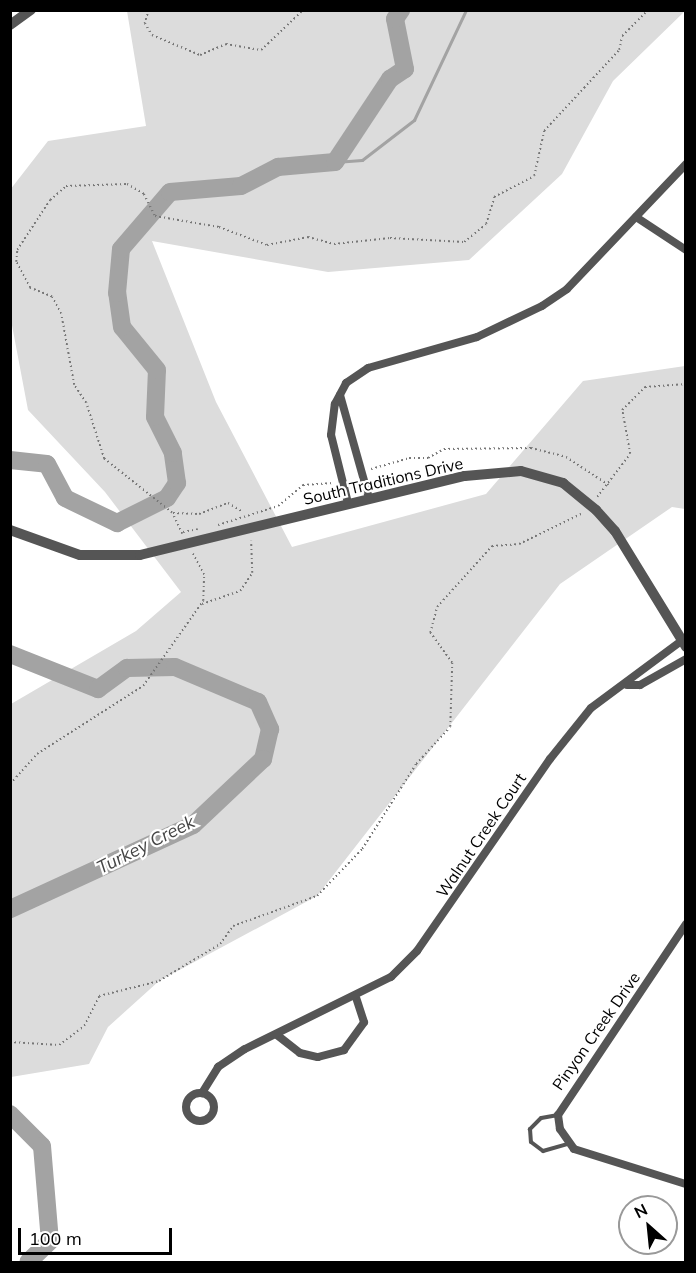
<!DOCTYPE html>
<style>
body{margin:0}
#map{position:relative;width:696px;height:1273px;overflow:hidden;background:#fff;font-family:Mulish,sans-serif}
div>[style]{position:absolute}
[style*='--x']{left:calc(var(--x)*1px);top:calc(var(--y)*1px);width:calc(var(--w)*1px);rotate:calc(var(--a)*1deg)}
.green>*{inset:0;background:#dcdcdc}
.stream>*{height:3px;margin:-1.5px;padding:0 1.5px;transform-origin:1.5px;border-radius:1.5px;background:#a3a3a3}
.river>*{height:18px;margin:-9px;padding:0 9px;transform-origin:9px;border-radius:9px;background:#a3a3a3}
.path>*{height:1.5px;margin-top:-0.75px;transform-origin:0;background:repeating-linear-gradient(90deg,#777 0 1.5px,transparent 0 4.5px)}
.service>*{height:4px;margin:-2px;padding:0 2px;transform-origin:2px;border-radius:2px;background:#555}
.minor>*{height:8px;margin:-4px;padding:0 4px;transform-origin:4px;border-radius:4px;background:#555}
.minor>.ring{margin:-4px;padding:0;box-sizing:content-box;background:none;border:8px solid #555;border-radius:50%}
.tertiary>*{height:10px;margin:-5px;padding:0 5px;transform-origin:5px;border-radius:5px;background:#555}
span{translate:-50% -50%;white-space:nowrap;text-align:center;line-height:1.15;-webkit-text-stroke:4.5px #fff;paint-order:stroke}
.street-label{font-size:16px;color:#000}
.water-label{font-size:18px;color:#444;font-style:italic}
.frame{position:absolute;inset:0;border:12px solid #000;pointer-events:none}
.north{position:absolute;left:618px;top:1195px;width:60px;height:60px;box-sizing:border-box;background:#fff;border:2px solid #999;border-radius:50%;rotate:333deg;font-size:16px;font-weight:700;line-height:24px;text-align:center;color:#000}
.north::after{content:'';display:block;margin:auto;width:21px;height:27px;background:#000;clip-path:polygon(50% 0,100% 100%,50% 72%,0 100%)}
.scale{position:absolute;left:18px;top:1228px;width:154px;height:27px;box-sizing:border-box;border:3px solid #000;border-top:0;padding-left:8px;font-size:18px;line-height:21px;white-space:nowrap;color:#000;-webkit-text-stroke:4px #fff;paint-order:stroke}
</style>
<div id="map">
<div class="green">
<i style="clip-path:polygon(127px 11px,685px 11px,613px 81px,562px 174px,469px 260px,328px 272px,152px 241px,216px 402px,292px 547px,486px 494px,583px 381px,685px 366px,685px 509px,672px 507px,560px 584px,317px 896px,159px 981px,108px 1027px,89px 1064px,11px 1077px,11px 704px,136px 631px,181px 592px,105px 492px,28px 410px,11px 320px,10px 190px,48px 141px,146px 126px)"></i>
</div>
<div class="stream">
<i style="--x:335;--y:162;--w:27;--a:-4"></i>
<i style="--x:362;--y:160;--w:66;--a:-37.6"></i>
<i style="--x:414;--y:120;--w:122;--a:-64.7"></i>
</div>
<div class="river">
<i style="--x:10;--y:460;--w:37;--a:6"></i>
<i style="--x:47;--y:464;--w:38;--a:62"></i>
<i style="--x:65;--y:498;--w:58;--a:25.7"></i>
<i style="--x:117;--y:523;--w:56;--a:-26.6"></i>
<i style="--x:167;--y:498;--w:18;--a:-56"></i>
<i style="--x:177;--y:483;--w:30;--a:-98"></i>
<i style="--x:173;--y:453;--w:40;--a:-116.6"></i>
<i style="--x:155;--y:417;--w:47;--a:-87.6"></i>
<i style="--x:157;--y:370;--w:55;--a:-129.1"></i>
<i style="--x:122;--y:327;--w:34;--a:-98"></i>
<i style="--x:117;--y:293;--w:44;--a:-84.8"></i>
<i style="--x:121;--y:249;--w:75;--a:-49.3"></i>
<i style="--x:170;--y:192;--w:71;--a:-4.8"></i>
<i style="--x:241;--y:186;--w:42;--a:-27.2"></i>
<i style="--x:278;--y:167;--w:57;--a:-5"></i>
<i style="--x:335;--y:162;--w:100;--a:-56.5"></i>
<i style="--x:390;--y:79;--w:18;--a:-34"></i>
<i style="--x:405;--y:69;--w:51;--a:-101.3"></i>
<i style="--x:395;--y:19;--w:11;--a:-56"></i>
<i style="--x:10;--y:654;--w:95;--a:21.7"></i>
<i style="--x:98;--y:689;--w:36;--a:-36"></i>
<i style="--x:127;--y:668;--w:48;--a:-1.2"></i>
<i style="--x:175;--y:667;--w:90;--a:22.9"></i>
<i style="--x:258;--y:702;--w:30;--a:66"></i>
<i style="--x:270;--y:729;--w:31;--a:103"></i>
<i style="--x:263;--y:759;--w:96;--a:136.7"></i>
<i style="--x:193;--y:825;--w:201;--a:155.3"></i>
<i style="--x:10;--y:1114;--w:45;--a:45"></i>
<i style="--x:42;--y:1146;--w:95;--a:85.2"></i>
<i style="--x:50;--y:1241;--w:30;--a:136"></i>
</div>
<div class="path">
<i style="--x:149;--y:10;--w:14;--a:107"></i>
<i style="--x:145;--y:23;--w:14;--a:60"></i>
<i style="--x:152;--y:35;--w:52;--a:22.6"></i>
<i style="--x:200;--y:55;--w:28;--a:-23"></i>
<i style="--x:226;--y:44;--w:36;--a:10"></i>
<i style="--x:261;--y:50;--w:58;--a:-43.6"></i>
<i style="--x:371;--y:469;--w:40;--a:-16"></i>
<i style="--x:409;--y:458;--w:19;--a:0"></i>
<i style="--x:428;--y:458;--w:18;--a:-29"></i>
<i style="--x:444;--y:449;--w:87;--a:-0.7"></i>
<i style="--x:531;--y:448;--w:36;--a:14"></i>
<i style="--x:566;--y:457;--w:51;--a:33.1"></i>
<i style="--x:597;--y:497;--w:54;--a:-52.5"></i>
<i style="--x:630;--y:454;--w:45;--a:-100.3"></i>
<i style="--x:622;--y:410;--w:33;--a:-45"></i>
<i style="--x:645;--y:387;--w:41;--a:-4.2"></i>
<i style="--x:173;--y:513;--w:26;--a:2"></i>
<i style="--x:199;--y:514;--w:31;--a:-21"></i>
<i style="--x:228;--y:503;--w:17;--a:31"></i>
<i style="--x:218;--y:525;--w:63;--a:-17.6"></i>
<i style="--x:278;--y:506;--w:33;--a:-40"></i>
<i style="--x:303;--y:485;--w:30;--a:-4"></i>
<i style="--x:183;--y:532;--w:15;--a:-11"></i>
<i style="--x:182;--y:534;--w:23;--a:-115"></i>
<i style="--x:172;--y:513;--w:87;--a:-141.5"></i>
<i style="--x:104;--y:459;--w:59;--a:-107.8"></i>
<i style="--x:86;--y:403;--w:22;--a:-124"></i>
<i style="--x:74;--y:385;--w:72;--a:-100.4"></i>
<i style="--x:61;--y:314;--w:19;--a:-118"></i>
<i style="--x:52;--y:297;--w:24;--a:-158"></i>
<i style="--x:30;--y:288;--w:30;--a:-118"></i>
<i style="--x:16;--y:262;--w:12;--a:-85"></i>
<i style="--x:17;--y:250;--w:60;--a:-56.6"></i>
<i style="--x:50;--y:200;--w:21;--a:-41"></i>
<i style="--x:66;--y:186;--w:61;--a:-1.9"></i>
<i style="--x:127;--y:184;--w:20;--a:30"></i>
<i style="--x:144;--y:194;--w:25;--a:63"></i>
<i style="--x:155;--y:216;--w:65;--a:9.8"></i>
<i style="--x:219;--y:227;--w:51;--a:20.6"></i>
<i style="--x:267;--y:245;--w:42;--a:-11"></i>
<i style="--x:308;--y:237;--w:27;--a:15"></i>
<i style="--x:334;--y:244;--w:56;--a:-6.1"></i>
<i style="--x:390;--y:238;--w:74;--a:3.1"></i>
<i style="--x:464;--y:242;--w:28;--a:-39"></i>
<i style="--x:486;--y:224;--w:28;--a:-73"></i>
<i style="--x:494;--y:197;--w:45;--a:-27.7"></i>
<i style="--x:534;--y:176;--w:46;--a:-77.5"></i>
<i style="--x:544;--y:131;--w:110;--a:-47.2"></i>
<i style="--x:619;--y:50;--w:14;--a:-78"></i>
<i style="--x:622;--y:36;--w:37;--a:-45"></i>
<i style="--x:202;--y:604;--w:40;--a:-18.9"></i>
<i style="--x:240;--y:591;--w:22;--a:-56"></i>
<i style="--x:252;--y:573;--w:32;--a:-92"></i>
<i style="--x:10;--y:784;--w:40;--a:-48"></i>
<i style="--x:37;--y:754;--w:126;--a:-32.7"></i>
<i style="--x:143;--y:686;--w:104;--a:-54.8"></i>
<i style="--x:203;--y:601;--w:26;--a:-88"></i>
<i style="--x:204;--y:575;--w:24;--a:-118"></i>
<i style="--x:10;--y:1042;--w:49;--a:3.5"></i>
<i style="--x:59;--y:1045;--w:31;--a:-37"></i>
<i style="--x:84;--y:1026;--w:34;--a:-63"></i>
<i style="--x:99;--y:996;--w:62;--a:-14"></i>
<i style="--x:159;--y:981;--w:71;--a:-31.2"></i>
<i style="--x:220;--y:944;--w:22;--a:-54"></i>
<i style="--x:233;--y:926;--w:89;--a:-19.7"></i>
<i style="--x:317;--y:896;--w:65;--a:-46.2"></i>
<i style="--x:362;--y:849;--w:101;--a:-57.6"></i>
<i style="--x:416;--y:764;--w:50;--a:-47.4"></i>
<i style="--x:450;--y:727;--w:64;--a:-88.2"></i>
<i style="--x:452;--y:663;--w:37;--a:-126"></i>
<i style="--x:430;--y:633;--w:27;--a:-75"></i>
<i style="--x:437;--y:607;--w:82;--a:-48"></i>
<i style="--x:492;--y:546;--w:27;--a:-4"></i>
<i style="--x:519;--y:544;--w:69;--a:-25.8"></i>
</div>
<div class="service">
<i style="--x:558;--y:1115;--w:17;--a:170"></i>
<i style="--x:541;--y:1118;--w:16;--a:135"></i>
<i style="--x:530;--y:1129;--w:13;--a:86"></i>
<i style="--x:531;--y:1142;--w:15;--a:37"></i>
<i style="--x:543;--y:1151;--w:26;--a:-16"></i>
</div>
<div class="minor">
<i style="--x:636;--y:217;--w:60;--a:33.4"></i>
<i style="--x:340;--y:395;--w:107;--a:74.3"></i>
<i style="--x:348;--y:503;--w:70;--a:-104"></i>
<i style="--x:331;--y:435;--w:31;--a:-83"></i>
<i style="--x:335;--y:404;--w:24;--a:-62"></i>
<i style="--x:346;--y:383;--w:27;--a:-34"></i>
<i style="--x:368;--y:368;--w:113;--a:-15.9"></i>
<i style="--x:477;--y:337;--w:72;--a:-25.5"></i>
<i style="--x:542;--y:306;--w:30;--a:-34"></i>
<i style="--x:567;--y:289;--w:173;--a:-46.4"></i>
<i style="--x:627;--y:685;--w:13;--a:0"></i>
<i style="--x:640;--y:685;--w:53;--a:-29.5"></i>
<i style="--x:686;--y:924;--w:230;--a:123.8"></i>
<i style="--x:558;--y:1115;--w:14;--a:82"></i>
<i style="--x:560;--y:1129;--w:24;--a:55"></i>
<i style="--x:574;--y:1149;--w:117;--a:17.4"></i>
<i style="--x:277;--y:1035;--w:29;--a:38"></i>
<i style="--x:300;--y:1053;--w:18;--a:13"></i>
<i style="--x:318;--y:1057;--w:27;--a:-15"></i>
<i style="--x:344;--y:1050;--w:34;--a:-54"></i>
<i style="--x:364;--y:1022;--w:25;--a:-108"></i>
<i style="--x:202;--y:1093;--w:31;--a:-58"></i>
<i style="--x:218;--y:1067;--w:32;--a:-34"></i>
<i style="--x:245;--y:1049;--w:163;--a:-26.3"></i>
<i style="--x:391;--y:977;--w:37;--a:-45"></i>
<i style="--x:417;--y:951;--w:234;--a:-55.3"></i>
<i style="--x:550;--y:759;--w:65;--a:-51.2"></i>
<i style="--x:591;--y:708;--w:116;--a:-36.6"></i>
<i class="ring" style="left:186px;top:1093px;width:20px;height:20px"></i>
</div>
<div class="tertiary">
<i style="--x:10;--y:25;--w:26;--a:-36"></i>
<i style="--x:10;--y:530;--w:74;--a:19.7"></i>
<i style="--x:80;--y:555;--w:60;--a:0"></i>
<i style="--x:140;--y:555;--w:334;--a:-13.7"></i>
<i style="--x:465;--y:476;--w:56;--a:-5.1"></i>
<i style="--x:521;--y:471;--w:44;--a:15.9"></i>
<i style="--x:563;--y:483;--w:43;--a:39.3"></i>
<i style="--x:596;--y:510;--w:28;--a:48"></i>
<i style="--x:615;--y:531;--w:136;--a:58.5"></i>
</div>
<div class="street-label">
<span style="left:383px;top:481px;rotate:-13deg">South Traditions Drive</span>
<span style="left:481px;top:835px;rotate:-56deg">Walnut Creek Court</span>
<span style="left:596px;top:1031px;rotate:-55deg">Pinyon Creek Drive</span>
</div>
<div class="water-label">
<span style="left:146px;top:845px;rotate:-27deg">Turkey Creek</span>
</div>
<div class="frame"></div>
<div class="north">N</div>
<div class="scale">100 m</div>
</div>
